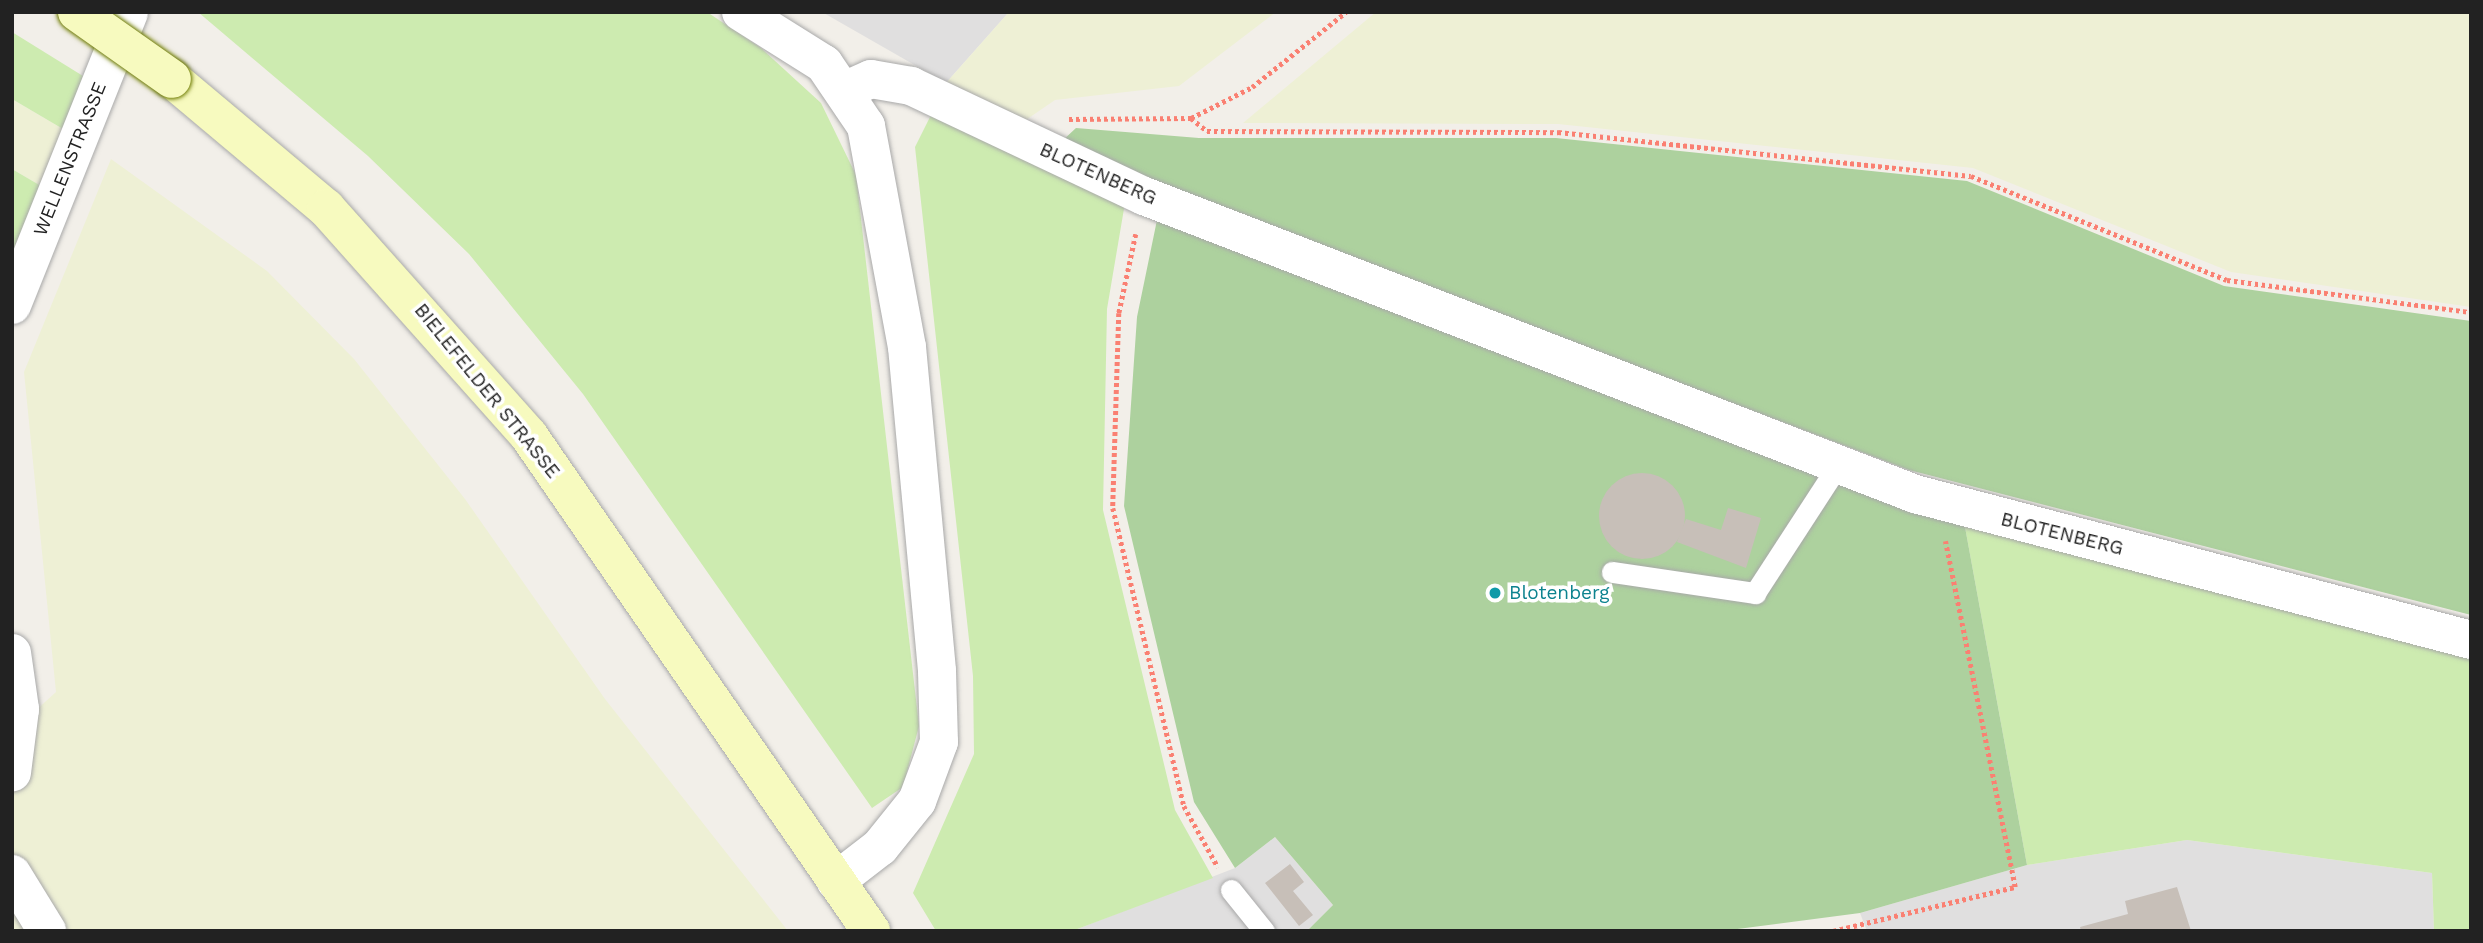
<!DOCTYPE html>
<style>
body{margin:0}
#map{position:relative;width:2483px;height:943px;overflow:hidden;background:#f2efe9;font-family:"Work Sans",sans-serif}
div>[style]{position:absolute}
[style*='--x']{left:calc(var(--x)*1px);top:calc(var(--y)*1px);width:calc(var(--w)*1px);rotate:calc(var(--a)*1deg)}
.residential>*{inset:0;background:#e0dfdf}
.farmland>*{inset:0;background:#eef0d5}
.grass>*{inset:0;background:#cdebb0}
.forest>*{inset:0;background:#add19e}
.building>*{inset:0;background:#c7bfb8}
.round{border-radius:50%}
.path>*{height:4.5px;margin-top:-2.25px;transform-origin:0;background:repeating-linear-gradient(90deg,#fa8072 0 3.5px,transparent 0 7px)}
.roads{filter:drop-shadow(0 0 2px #a9a9a9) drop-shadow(0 0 2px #a9a9a9)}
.service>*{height:21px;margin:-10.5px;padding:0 10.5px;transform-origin:10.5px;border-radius:10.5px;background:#fff}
.minor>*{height:38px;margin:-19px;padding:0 19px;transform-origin:19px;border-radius:19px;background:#fff}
.secondary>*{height:38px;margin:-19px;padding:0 19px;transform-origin:19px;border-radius:19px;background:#f7fabf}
.bridges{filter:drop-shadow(0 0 2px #707d05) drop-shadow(0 0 2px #707d05)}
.secondary-bridge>*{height:38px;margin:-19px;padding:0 19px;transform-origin:19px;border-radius:19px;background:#f7fabf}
.dots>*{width:19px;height:19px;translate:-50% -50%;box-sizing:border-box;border:4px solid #fff;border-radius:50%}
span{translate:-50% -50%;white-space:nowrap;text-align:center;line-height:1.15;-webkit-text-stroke:7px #fff;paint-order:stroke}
.street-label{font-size:19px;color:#222}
.culture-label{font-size:19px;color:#0d838f}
.left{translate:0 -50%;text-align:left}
.frame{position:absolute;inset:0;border:14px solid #222;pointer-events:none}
</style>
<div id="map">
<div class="residential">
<i style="clip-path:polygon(822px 12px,1009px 12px,946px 83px)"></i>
<i style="clip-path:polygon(1275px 837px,1333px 905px,1307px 931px,1072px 931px,1235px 868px)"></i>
<i style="clip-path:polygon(2187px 840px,2432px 873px,2434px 931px,1867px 931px,1860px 913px,2027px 865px)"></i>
</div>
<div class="farmland">
<i style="clip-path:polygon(1009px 12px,1276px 12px,1179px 86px,1055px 100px,1020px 124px,946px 83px)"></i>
<i style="clip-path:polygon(1376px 12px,2471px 12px,2471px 307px,2231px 272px,1973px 168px,1558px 124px,1243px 123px)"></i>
<i style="clip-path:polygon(12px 99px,63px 129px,41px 186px,12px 169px)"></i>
<i style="clip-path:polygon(111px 159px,267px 271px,354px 359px,465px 499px,605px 699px,788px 931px,12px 931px,12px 732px,56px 692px,24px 372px)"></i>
</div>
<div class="grass">
<i style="clip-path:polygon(198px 12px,707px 12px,761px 48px,821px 103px,856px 175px,919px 726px,903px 787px,872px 808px,583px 394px,469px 254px,368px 156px)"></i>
<i style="clip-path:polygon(12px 32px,83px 76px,63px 129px,12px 99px)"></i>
<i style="clip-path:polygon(935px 107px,1126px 197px,1107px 309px,1103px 510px,1175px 810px,1213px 878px,1072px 931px,936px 931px,913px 893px,974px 754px,973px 676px,915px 147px)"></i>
<i style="clip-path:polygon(12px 169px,41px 186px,12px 261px)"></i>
<i style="clip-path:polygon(1965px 527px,2471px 655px,2471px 931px,2434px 931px,2432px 873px,2187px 840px,2027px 865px)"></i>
</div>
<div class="forest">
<i style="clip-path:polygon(1076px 128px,1199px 138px,1556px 138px,1967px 181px,2224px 286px,2471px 321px,2471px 615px,1909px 470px,1164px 187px,1061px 142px)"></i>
<i style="clip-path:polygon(1157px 220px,1965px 527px,2027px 865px,1860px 913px,1722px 931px,1307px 931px,1333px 905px,1275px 837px,1235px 868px,1194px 802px,1124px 506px,1137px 317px)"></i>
</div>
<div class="building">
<i class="round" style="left:1599px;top:473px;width:86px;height:86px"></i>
<i style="clip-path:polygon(1728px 508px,1761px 518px,1746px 568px,1677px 542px,1686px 519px,1721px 530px)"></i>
<i style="clip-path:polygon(1290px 864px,1304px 882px,1293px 891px,1313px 915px,1299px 926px,1265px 883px)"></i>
<i style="clip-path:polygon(2177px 887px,2191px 931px,2081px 931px,2080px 927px,2128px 914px,2125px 901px)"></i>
</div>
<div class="path">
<i style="--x:1191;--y:118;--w:21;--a:39"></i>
<i style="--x:1207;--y:131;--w:351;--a:0.2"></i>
<i style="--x:1558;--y:132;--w:415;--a:6.1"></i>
<i style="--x:1971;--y:176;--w:276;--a:22.1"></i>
<i style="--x:2227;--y:280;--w:246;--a:7.5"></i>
<i style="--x:1069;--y:119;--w:122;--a:-0.5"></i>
<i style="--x:1191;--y:118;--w:68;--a:-26.9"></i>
<i style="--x:1252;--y:87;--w:120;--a:-38.6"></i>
<i style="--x:1136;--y:234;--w:81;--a:102.1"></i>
<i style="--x:1119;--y:313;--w:195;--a:91.8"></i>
<i style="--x:1113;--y:508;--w:306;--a:76.6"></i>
<i style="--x:1184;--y:806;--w:70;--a:60.9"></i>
<i style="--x:1833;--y:931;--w:187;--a:-13.6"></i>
<i style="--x:2015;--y:887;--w:353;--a:-101.4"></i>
</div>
<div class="roads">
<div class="service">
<i style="--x:1612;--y:572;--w:145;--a:8.4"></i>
<i style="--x:1755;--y:593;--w:153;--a:-57"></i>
<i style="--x:1231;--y:890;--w:53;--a:51.2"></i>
</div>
<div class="minor">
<i style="--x:741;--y:12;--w:98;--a:32.1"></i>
<i style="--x:824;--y:64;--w:75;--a:55.9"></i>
<i style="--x:866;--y:126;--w:225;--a:79.5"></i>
<i style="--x:907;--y:347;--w:325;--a:84.7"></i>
<i style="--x:937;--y:671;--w:71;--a:88.4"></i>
<i style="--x:939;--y:742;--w:63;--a:110.4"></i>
<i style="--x:917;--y:801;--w:59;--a:128.8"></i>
<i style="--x:880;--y:847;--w:56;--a:142.3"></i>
<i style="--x:846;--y:90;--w:27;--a:-24"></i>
<i style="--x:871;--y:79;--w:41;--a:9.9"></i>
<i style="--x:911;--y:86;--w:258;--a:25.3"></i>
<i style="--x:1144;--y:196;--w:827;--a:21.13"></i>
<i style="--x:1915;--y:494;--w:575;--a:14.71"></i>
<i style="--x:12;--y:305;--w:315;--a:-68.2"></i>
<i style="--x:12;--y:653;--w:57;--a:81.9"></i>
<i style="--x:20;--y:709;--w:64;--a:97.2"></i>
<i style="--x:12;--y:874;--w:67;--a:58.4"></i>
</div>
<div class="secondary">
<i style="--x:172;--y:79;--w:201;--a:40"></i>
<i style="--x:326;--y:208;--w:305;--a:48.3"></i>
<i style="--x:529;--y:436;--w:602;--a:55.36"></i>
</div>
</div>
<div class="bridges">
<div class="secondary-bridge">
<i style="--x:77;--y:12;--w:116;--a:35.2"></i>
</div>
</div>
<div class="dots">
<i style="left:1495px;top:593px;background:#0f9aa8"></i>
</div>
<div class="street-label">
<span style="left:70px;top:159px;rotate:-68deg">WELLENSTRASSE</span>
<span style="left:1098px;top:174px;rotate:24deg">BLOTENBERG</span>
<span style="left:487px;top:391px;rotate:51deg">BIELEFELDER STRASSE</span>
<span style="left:2062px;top:534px;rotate:14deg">BLOTENBERG</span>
</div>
<div class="culture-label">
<span class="left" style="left:1509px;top:593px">Blotenberg</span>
</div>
<div class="frame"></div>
</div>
